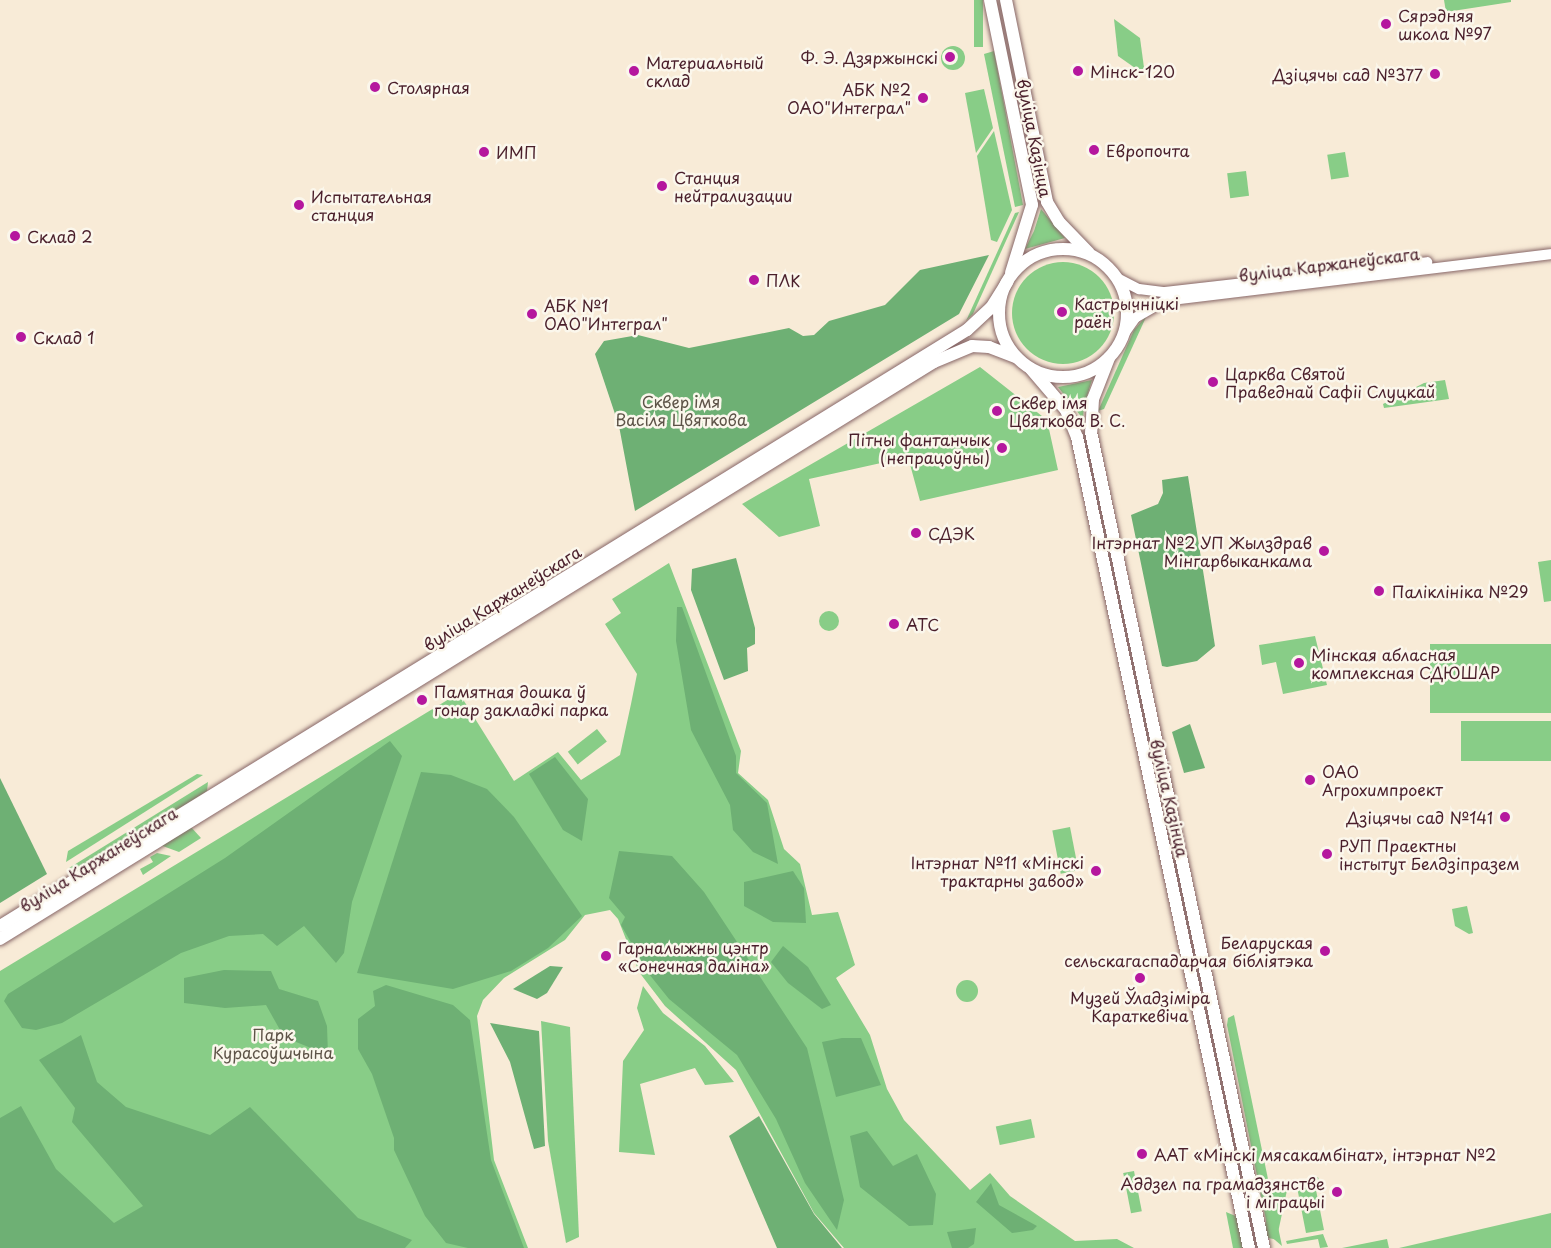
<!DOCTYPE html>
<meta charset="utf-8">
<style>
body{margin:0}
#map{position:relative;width:1551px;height:1248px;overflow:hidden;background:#f8ebd7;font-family:"Playpen Sans",sans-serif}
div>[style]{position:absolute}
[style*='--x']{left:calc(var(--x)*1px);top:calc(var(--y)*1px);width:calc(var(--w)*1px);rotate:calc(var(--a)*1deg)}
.green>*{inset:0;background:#88cd87;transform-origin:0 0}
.round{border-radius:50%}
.forest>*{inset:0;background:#6eb074}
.roads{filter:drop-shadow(0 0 2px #876667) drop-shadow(0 0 2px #876667)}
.minor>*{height:10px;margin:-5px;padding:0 5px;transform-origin:5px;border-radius:5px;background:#fff}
.major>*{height:12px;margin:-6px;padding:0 6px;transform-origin:6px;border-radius:6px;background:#fff}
.major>.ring{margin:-6px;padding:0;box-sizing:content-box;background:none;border:12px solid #fff;border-radius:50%}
.dots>*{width:16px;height:16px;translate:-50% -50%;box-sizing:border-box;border:3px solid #fbf7ec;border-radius:50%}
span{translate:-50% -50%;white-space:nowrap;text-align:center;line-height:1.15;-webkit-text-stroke:5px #fbf7ec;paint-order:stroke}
.poi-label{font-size:16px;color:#4a1f2b}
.left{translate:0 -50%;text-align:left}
.right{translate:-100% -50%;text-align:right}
.street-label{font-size:16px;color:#4a1f2b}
.park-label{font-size:16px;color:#5d5347}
</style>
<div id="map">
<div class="green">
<i style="left:974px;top:0;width:9px;height:47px"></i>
<i style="clip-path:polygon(1444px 0,1511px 0,1511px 2px,1446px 12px)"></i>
<i style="clip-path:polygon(1114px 19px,1140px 38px,1145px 75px,1118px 56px)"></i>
<i class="round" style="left:941px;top:46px;width:24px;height:24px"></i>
<i style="clip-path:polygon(994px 51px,1023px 205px,1015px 207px,984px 54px)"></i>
<i style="clip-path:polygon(984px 89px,993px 128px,976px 153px,965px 93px)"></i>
<i style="clip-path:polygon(994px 131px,1012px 210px,997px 242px,991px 240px,977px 156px)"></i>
<i style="left:1345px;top:152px;width:25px;height:18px;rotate:81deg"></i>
<i style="left:1246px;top:171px;width:25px;height:19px;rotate:83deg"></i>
<i style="clip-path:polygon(1041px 209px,1065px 238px,1025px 249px,1034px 231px)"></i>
<i style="clip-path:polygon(1019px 212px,973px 314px,966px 321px,1015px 213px)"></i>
<i class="round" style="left:1012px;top:262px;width:102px;height:102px"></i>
<i style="clip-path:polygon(1147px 315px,1104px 409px,1098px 411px,1134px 330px)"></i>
<i style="clip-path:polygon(980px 367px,1047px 420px,1058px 470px,920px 501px,908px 457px,809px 479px,820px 526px,779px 537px,742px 504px)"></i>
<i style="clip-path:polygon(1092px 380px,1084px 406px,1083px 419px,1058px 387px)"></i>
<i style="clip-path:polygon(1445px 380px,1449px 399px,1384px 408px,1383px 404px,1424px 383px)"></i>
<i style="clip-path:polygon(1551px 560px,1551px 601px,1544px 602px,1538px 562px)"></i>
<i style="clip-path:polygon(669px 563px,741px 751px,738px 773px,768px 800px,784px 849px,800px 864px,812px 915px,838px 912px,855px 965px,836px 978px,870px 1035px,887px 1089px,904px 1120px,970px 1190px,990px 1173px,1010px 1196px,1075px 1241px,1117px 1239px,1134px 1248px,844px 1248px,814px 1213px,736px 1070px,665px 1006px,639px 972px,618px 919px,610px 910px,585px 915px,565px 940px,504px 978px,483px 1000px,477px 1016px,494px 1160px,528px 1248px,0 1248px,0 971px,459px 693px,514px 781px,558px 752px,581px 780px,620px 755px,631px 704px,637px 674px,605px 624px,621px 613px,612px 599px)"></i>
<i class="round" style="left:819px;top:611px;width:20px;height:20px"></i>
<i style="clip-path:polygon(1315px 636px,1327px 685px,1283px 694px,1276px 662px,1262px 665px,1259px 645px)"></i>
<i style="left:1551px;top:644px;width:69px;height:121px;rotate:90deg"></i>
<i style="left:1551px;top:721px;width:40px;height:90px;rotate:90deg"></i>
<i style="left:597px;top:729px;width:16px;height:37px;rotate:52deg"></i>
<i style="clip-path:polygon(197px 774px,203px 775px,66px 862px,68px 851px)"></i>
<i style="clip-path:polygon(208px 782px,207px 791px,81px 870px,69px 868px)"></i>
<i style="clip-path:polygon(190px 826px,201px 838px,179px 852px,160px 845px)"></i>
<i style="left:1070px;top:827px;width:44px;height:18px;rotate:79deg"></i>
<i style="clip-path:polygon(157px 853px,171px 856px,143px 875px,140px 869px,153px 862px,150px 857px)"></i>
<i style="clip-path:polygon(1467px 906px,1473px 933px,1469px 934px,1455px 926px,1452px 909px)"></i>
<i class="round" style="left:956px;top:980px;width:22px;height:22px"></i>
<i style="clip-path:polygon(643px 986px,663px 1013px,705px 1046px,734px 1082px,705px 1085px,695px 1068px,640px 1084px,655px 1155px,619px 1152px,623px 1061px,644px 1030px,637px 1008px)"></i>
<i style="clip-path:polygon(1234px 1015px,1268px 1179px,1258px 1181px,1227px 1025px,1228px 1018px)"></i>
<i style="clip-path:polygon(541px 1021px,570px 1027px,579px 1237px,566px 1243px,548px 1141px)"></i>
<i style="left:1031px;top:1119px;width:19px;height:36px;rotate:78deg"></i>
<i style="left:1134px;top:1171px;width:41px;height:11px;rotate:79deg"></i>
<i style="clip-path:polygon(1318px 1177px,1320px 1184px,1315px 1185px,1324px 1230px,1306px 1233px,1296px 1182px)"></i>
<i style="clip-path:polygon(1269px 1184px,1282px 1246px,1269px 1235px,1259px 1186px)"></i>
<i style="left:1274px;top:1184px;width:14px;height:54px;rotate:12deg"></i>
<i style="clip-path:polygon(1226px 1212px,1238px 1217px,1244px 1248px,1233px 1248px)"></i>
<i style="clip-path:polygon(1551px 1213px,1551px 1248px,1399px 1248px)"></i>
<i style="clip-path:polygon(1323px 1234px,1328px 1247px,1320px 1248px,1318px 1239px,1287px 1244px,1286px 1241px)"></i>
<i style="clip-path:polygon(1387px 1239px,1389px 1248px,1342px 1248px)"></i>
</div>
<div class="forest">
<i style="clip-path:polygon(989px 255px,959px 314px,635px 511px,619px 426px,595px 354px,604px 341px,638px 335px,689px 348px,789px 328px,803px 336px,814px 335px,829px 321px,885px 305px,920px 270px)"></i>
<i style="clip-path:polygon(1188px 476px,1215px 646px,1197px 661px,1167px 667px,1162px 666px,1131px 515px,1158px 504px,1163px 493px,1162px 480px)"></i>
<i style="clip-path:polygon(736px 558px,755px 628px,755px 644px,747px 648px,748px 671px,724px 680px,691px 590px,692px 569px)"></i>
<i style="clip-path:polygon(677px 607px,682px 607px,736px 756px,736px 773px,767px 803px,778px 864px,753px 852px,733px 830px,730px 805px,691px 730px,676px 641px)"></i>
<i style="clip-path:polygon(1190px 724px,1205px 768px,1184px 773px,1172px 732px)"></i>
<i style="clip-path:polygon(390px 741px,402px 756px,352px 902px,344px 953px,336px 963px,304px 926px,277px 946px,263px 934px,229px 936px,181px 953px,62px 1023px,36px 1030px,22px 1028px,4px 1001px,8px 994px,225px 858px)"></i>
<i style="clip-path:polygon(555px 757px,588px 799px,582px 841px,563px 830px,529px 774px)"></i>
<i style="clip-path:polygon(421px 772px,451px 775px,487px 789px,514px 817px,582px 916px,548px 948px,511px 971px,453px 989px,357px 973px)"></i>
<i style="clip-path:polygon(0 778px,47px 874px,0 903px)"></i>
<i style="clip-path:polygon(619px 851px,672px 856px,704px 892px,807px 1048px,844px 1200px,837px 1230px,805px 1183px,776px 1119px,737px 1055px,669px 999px,649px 974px,621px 925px,625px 917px,609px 898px)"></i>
<i style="clip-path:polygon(793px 871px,804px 888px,806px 923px,773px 922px,744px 906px,744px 882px)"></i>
<i style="clip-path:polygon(783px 946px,808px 967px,831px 1005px,822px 1009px,788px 983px,771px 962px)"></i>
<i style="clip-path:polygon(550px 966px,563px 967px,547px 993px,537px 999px,513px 989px)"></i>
<i style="clip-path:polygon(224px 970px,271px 971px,279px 989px,318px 1001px,327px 1026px,328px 1055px,284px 1037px,266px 1005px,225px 1008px,184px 1003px,184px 978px)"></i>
<i style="clip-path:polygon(386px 985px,453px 1005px,470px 1020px,491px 1160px,524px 1248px,468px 1248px,446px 1243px,425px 1216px,394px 1150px,394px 1138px,372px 1074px,358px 1049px,358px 1019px,375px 1006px,373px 991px)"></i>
<i style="clip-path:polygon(490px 1023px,539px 1031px,545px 1146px,534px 1149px,510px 1062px)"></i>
<i style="clip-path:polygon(81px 1035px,97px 1082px,126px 1107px,210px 1135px,250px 1107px,358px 1218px,412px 1240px,405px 1248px,0 1248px,0 1118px,21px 1106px,56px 1169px,114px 1223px,143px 1206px,72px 1122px,75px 1108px,39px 1060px)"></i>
<i style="clip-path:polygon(842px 1038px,861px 1038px,881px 1085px,836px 1097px,822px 1042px)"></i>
<i style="clip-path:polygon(759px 1116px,814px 1214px,842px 1248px,777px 1248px,729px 1136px)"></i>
<i style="clip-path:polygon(867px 1131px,893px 1166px,917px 1154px,936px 1194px,933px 1225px,909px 1226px,860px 1187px,850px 1136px)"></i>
<i style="clip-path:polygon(991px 1183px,999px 1205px,1037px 1226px,1033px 1230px,1012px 1233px,976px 1202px)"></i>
<i style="clip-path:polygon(976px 1228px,974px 1244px,968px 1248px,952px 1248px,947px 1232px)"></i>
</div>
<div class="roads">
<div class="minor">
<i style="--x:1117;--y:278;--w:25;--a:27"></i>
<i style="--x:1139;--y:289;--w:26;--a:7"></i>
<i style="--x:1165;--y:292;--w:264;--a:-6.5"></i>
<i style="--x:1124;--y:334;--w:19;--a:-55"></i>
<i style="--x:1135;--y:318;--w:34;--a:-30"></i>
<i style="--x:1164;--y:301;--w:390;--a:-6.9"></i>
</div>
<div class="major">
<i style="--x:990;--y:0;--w:209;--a:78.4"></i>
<i style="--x:1032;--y:205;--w:71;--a:107.2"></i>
<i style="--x:1006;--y:0;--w:206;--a:78.5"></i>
<i style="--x:1047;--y:202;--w:23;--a:59"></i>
<i style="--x:1059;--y:222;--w:43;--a:45.9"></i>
<i class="ring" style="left:999px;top:249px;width:116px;height:116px"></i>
<i style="--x:1109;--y:358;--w:44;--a:111.3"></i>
<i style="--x:1093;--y:399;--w:33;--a:93"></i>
<i style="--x:1091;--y:432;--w:834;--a:78.03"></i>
<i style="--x:1031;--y:369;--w:54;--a:49.5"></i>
<i style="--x:1066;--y:410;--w:29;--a:68"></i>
<i style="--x:1077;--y:437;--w:829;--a:78.03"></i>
<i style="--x:0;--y:926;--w:1136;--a:-31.65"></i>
<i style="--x:967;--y:330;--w:33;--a:-43"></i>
<i style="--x:991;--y:308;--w:31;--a:-58"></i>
<i style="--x:0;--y:939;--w:1098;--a:-31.71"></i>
<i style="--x:934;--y:362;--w:41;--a:-22.8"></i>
<i style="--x:972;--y:346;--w:17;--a:3"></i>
<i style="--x:989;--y:347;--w:30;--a:21"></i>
</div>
</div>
<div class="dots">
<i style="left:1386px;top:24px;background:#b5179e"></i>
<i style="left:950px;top:57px;background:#b5179e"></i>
<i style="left:634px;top:71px;background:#b5179e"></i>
<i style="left:1078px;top:71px;background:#b5179e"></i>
<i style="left:1435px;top:74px;background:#b5179e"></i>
<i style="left:375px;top:87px;background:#b5179e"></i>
<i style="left:923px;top:98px;background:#b5179e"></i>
<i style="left:1094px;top:150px;background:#b5179e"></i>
<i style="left:484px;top:152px;background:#b5179e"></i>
<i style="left:662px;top:186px;background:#b5179e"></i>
<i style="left:299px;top:205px;background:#b5179e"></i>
<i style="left:15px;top:236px;background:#b5179e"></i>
<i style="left:754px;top:280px;background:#b5179e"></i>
<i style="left:1062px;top:312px;background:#b5179e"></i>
<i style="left:532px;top:314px;background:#b5179e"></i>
<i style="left:21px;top:337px;background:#b5179e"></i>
<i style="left:1213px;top:382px;background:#b5179e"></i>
<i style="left:997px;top:411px;background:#b5179e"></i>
<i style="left:1002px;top:448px;background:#b5179e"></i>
<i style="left:916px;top:533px;background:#b5179e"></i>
<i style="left:1324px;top:551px;background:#b5179e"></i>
<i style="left:1379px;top:591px;background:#b5179e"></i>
<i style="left:894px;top:624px;background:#b5179e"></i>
<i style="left:1299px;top:663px;background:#b5179e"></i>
<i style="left:422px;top:700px;background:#b5179e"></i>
<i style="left:1310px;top:780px;background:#b5179e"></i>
<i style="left:1505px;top:817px;background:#b5179e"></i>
<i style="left:1327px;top:854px;background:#b5179e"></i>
<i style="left:1096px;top:871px;background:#b5179e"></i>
<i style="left:1325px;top:951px;background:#b5179e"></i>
<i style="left:606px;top:956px;background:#b5179e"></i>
<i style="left:1140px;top:978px;background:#b5179e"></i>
<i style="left:1142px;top:1154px;background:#b5179e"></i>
<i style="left:1337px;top:1192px;background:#b5179e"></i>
</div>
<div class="poi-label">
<span class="left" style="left:1398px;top:24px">Сярэдняя<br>школа №97</span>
<span class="right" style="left:938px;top:57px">Ф. Э. Дзяржынскі</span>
<span class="left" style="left:646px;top:71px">Материальный<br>склад</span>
<span class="left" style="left:1090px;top:71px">Мінск-120</span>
<span class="right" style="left:1423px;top:74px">Дзіцячы сад №377</span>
<span class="left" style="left:387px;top:87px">Столярная</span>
<span class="right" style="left:911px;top:98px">АБК №2<br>ОАО"Интеграл"</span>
<span class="left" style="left:1106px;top:150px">Европочта</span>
<span class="left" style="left:496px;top:152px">ИМП</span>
<span class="left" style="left:674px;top:186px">Станция<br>нейтрализации</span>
<span class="left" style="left:311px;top:205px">Испытательная<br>станция</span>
<span class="left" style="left:27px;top:236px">Склад 2</span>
<span class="left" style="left:766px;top:280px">ПЛК</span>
<span class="left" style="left:1074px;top:312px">Кастрычніцкі<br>раён</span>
<span class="left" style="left:544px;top:314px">АБК №1<br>ОАО"Интеграл"</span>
<span class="left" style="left:33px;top:337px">Склад 1</span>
<span class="left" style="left:1225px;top:382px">Царква Святой<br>Праведнай Сафіі Слуцкай</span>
<span class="left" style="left:1009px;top:411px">Сквер імя<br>Цвяткова В. С.</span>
<span class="right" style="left:990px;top:448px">Пітны фантанчык<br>(непрацоўны)</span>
<span class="left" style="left:928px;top:533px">СДЭК</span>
<span class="right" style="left:1312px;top:551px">Інтэрнат №2 УП Жылздрав<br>Мінгарвыканкама</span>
<span class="left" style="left:1392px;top:591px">Паліклініка №29</span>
<span class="left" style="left:906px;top:624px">АТС</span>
<span class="left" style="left:1311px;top:663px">Мінская абласная<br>комплексная СДЮШАР</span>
<span class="left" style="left:434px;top:700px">Памятная дошка ў<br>гонар закладкі парка</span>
<span class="left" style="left:1322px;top:780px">ОАО<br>Агрохимпроект</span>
<span class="right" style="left:1493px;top:817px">Дзіцячы сад №141</span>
<span class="left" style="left:1339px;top:854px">РУП Праектны<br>інстытут Белдзіпразем</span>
<span class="right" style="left:1084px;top:871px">Інтэрнат №11 «Мінскі<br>трактарны завод»</span>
<span class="right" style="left:1313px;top:951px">Беларуская<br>сельскагаспадарчая бібліятэка</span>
<span class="left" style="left:618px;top:956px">Гарналыжны цэнтр<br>«Сонечная даліна»</span>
<span style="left:1140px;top:1006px">Музей Ўладзіміра<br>Караткевіча</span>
<span class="left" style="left:1154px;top:1154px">ААТ «Мінскі мясакамбінат», інтэрнат №2</span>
<span class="right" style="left:1325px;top:1192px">Аддзел па грамадзянстве<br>і міграцыі</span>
</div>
<div class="street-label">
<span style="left:1035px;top:138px;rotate:79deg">вуліца Казінца</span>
<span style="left:1329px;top:264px;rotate:-7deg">вуліца Каржанеўскага</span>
<span style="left:502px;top:598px;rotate:-32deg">вуліца Каржанеўскага</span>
<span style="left:1170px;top:798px;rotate:77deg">вуліца Казінца</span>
<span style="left:98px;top:859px;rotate:-32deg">вуліца Каржанеўскага</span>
</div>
<div class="park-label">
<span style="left:681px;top:410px">Сквер імя<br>Васіля Цвяткова</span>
<span style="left:273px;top:1043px">Парк<br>Курасоўшчына</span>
</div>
</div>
